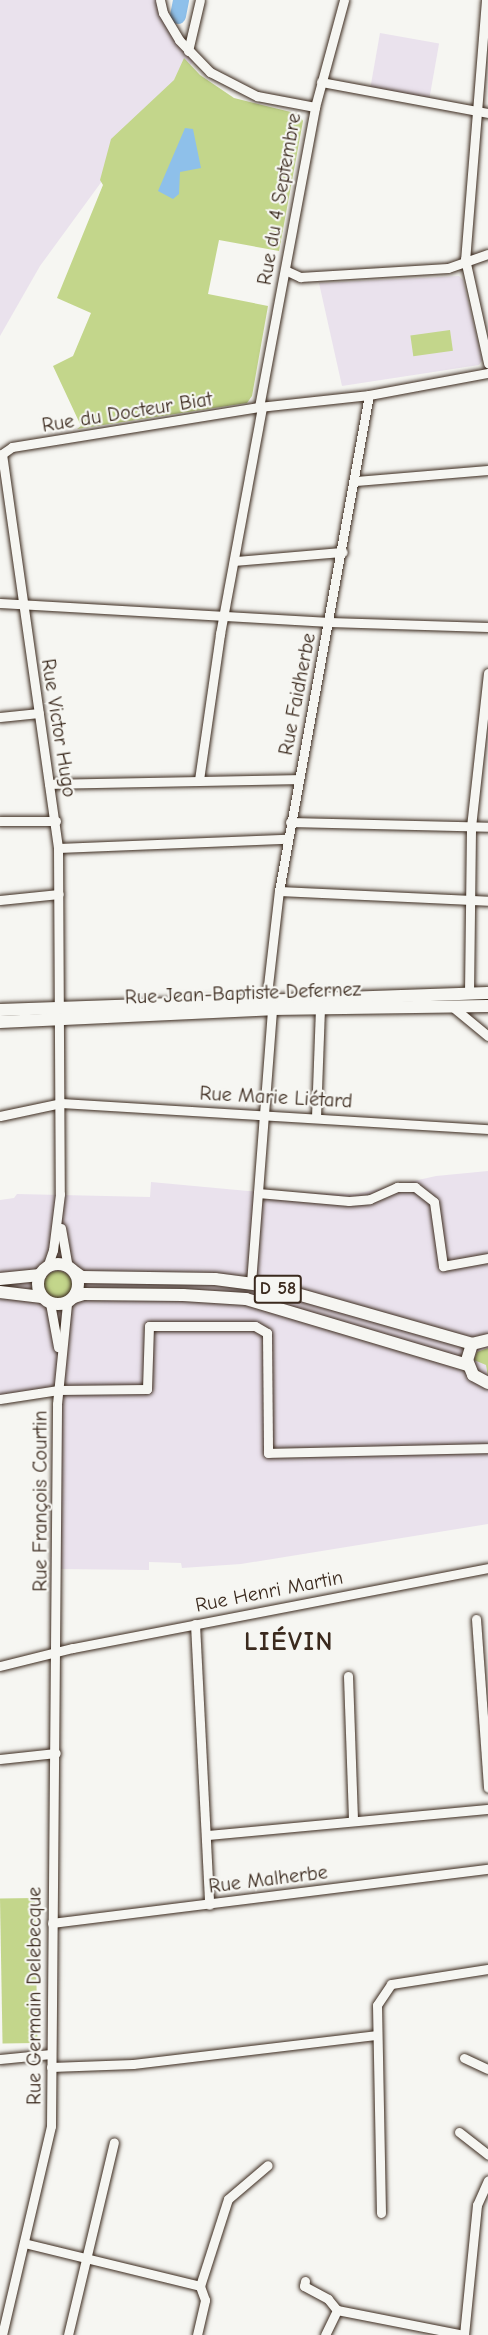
<!DOCTYPE html>
<meta charset="utf-8">
<style>
body{margin:0}
#map{position:relative;width:488px;height:2335px;overflow:hidden;background:#f6f6f2;font-family:"Comic Neue",sans-serif}
div>[style]{position:absolute}
[style*='--x']{left:calc(var(--x)*1px);top:calc(var(--y)*1px);width:calc(var(--w)*1px);rotate:calc(var(--a)*1deg)}
.built>*{inset:0;background:#eae2ed;transform-origin:0 0}
.green>*{inset:0;background:#c3d68b;transform-origin:0 0}
.round{border-radius:50%}
.water>*{inset:0;background:#8ec0ea}
.river>*{height:16px;margin:-8px;padding:0 8px;transform-origin:8px;border-radius:8px;background:#8ec0ea}
.roads{filter:drop-shadow(0 0 2px #3b2a1e) drop-shadow(0 0 2px #3b2a1e)}
.minor>*{height:9px;margin:-4.5px;padding:0 4.5px;transform-origin:4.5px;border-radius:4.5px;background:#f6f6f2}
.major>*{height:12px;margin:-6px;padding:0 6px;transform-origin:6px;border-radius:6px;background:#f6f6f2}
.major>.ring{margin:-6px;padding:0;box-sizing:content-box;background:none;border:12px solid #f6f6f2;border-radius:50%}
span{translate:-50% -50%;white-space:nowrap;text-align:center;line-height:1.15;-webkit-text-stroke:4.5px #f6f6f2;paint-order:stroke}
.shield-label span{padding:2px 4px;background:#f6f6f2;border:2px solid;border-radius:4px;-webkit-text-stroke-width:0}
.shield-label{font-size:18px;color:#3b2a1e;font-weight:700}
.street-label{font-size:20px;color:#3b2a1e}
.district-label{font-size:26px;color:#3b2a1e;font-weight:700;letter-spacing:1.5px}
</style>
<div id="map">
<div class="built">
<i style="clip-path:polygon(0 0,156px 0,159px 14px,194px 61px,113px 145px,105px 177px,40px 266px,0 336px)"></i>
<i style="left:380px;top:33px;width:60px;height:56px;rotate:10deg"></i>
<i style="clip-path:polygon(459px 276px,463px 280px,482px 360px,479px 365px,342px 386px,319px 283px)"></i>
<i style="clip-path:polygon(488px 1171px,488px 1524px,241px 1564px,182px 1568px,181px 1563px,149px 1562px,149px 1570px,58px 1569px,58px 1390px,0 1399px,0 1200px,14px 1198px,17px 1194px,150px 1197px,151px 1182px,248px 1191px,356px 1194px,436px 1176px)"></i>
</div>
<div class="green">
<i style="clip-path:polygon(184px 58px,200px 75px,234px 98px,299px 114px,303px 121px,279px 251px,219px 240px,208px 294px,268px 306px,252px 396px,247px 403px,77px 429px,81px 426px,53px 366px,73px 356px,91px 313px,57px 298px,103px 185px,100px 180px,111px 139px,174px 80px)"></i>
<i style="left:450px;top:330px;width:21px;height:40px;rotate:82deg"></i>
<i class="round" style="left:44px;top:1271px;width:28px;height:28px"></i>
<i style="clip-path:polygon(488px 1348px,488px 1376px,486px 1365px,474px 1360px,477px 1352px)"></i>
<i style="left:35px;top:1898px;width:145px;height:35px;rotate:89deg"></i>
</div>
<div class="water">
<i style="clip-path:polygon(185px 128px,193px 129px,201px 168px,180px 172px,179px 194px,173px 199px,158px 191px)"></i>
</div>
<div class="river">
<i style="--x:178;--y:16;--w:16;--a:-79"></i>
</div>
<div class="roads">
<div class="minor">
<i style="--x:160;--y:0;--w:13;--a:77"></i>
<i style="--x:163;--y:13;--w:31;--a:59"></i>
<i style="--x:179;--y:40;--w:45;--a:45.9"></i>
<i style="--x:210;--y:72;--w:53;--a:27.1"></i>
<i style="--x:257;--y:96;--w:59;--a:10.7"></i>
<i style="--x:486;--y:0;--w:260;--a:94.6"></i>
<i style="--x:465;--y:259;--w:107;--a:77.5"></i>
<i style="--x:188;--y:51;--w:52;--a:-76.8"></i>
<i style="--x:321;--y:82;--w:170;--a:10.5"></i>
<i style="--x:285;--y:270;--w:17;--a:25"></i>
<i style="--x:300;--y:277;--w:148;--a:-3.5"></i>
<i style="--x:448;--y:268;--w:42;--a:-19.3"></i>
<i style="--x:259;--y:407;--w:305;--a:-79.4"></i>
<i style="--x:315;--y:107;--w:111;--a:-74.8"></i>
<i style="--x:2;--y:454;--w:398;--a:81.9"></i>
<i style="--x:58;--y:848;--w:346;--a:89.7"></i>
<i style="--x:60;--y:1194;--w:56;--a:97.1"></i>
<i style="--x:53;--y:1250;--w:18;--a:109"></i>
<i style="--x:2;--y:454;--w:12;--a:-35"></i>
<i style="--x:12;--y:447;--w:250;--a:-9.2"></i>
<i style="--x:259;--y:407;--w:111;--a:-6.2"></i>
<i style="--x:369;--y:395;--w:121;--a:-10.5"></i>
<i style="--x:356;--y:481;--w:132;--a:-4.8"></i>
<i style="--x:235;--y:561;--w:108;--a:-4.8"></i>
<i style="--x:0;--y:603;--w:330;--a:3.3"></i>
<i style="--x:329;--y:622;--w:159;--a:1.8"></i>
<i style="--x:0;--y:717;--w:39;--a:-6"></i>
<i style="--x:199;--y:780;--w:148;--a:-81.8"></i>
<i style="--x:220;--y:634;--w:231;--a:-79.5"></i>
<i style="--x:49;--y:784;--w:250;--a:-1.1"></i>
<i style="--x:0;--y:821;--w:56;--a:0"></i>
<i style="--x:290;--y:822;--w:198;--a:1.4"></i>
<i style="--x:58;--y:848;--w:229;--a:-2.3"></i>
<i style="--x:279;--y:891;--w:209;--a:2.7"></i>
<i style="--x:0;--y:900;--w:59;--a:-5.8"></i>
<i style="--x:469;--y:993;--w:166;--a:-89.3"></i>
<i style="--x:471;--y:827;--w:155;--a:-83.7"></i>
<i style="--x:454;--y:1008;--w:44;--a:39.5"></i>
<i style="--x:0;--y:1116;--w:62;--a:-12"></i>
<i style="--x:61;--y:1103;--w:428;--a:3.5"></i>
<i style="--x:316;--y:1117;--w:107;--a:-87.9"></i>
<i style="--x:258;--y:1193;--w:91;--a:5"></i>
<i style="--x:349;--y:1201;--w:21;--a:-5"></i>
<i style="--x:370;--y:1199;--w:30;--a:-24"></i>
<i style="--x:397;--y:1187;--w:18;--a:0"></i>
<i style="--x:415;--y:1187;--w:24;--a:38"></i>
<i style="--x:434;--y:1202;--w:65;--a:82"></i>
<i style="--x:443;--y:1266;--w:46;--a:-10.1"></i>
<i style="--x:61;--y:1228;--w:39;--a:80"></i>
<i style="--x:251;--y:1283;--w:275;--a:-85.6"></i>
<i style="--x:272;--y:1009;--w:16;--a:-108"></i>
<i style="--x:267;--y:994;--w:104;--a:-83.4"></i>
<i style="--x:279;--y:891;--w:504;--a:-79.72"></i>
<i style="--x:50;--y:1303;--w:45;--a:79.7"></i>
<i style="--x:0;--y:1399;--w:59;--a:-8.8"></i>
<i style="--x:58;--y:1390;--w:89;--a:-0.6"></i>
<i style="--x:147;--y:1389;--w:63;--a:-88.2"></i>
<i style="--x:149;--y:1326;--w:106;--a:0"></i>
<i style="--x:255;--y:1326;--w:14;--a:30"></i>
<i style="--x:267;--y:1333;--w:120;--a:89.5"></i>
<i style="--x:268;--y:1453;--w:220;--a:-1.3"></i>
<i style="--x:476;--y:1619;--w:169;--a:85.9"></i>
<i style="--x:195;--y:1624;--w:281;--a:87.1"></i>
<i style="--x:0;--y:1666;--w:75;--a:-13.9"></i>
<i style="--x:73;--y:1648;--w:423;--a:-10.9"></i>
<i style="--x:348;--y:1676;--w:145;--a:88"></i>
<i style="--x:0;--y:1759;--w:56;--a:-6.1"></i>
<i style="--x:207;--y:1835;--w:282;--a:-5.3"></i>
<i style="--x:52;--y:1923;--w:439;--a:-7.1"></i>
<i style="--x:464;--y:2058;--w:26;--a:25"></i>
<i style="--x:0;--y:2059;--w:51;--a:-5.6"></i>
<i style="--x:51;--y:2067;--w:82;--a:-2.1"></i>
<i style="--x:133;--y:2064;--w:244;--a:-6.8"></i>
<i style="--x:459;--y:2132;--w:37;--a:38"></i>
<i style="--x:381;--y:2213;--w:208;--a:-91.1"></i>
<i style="--x:377;--y:2005;--w:25;--a:-56"></i>
<i style="--x:391;--y:1984;--w:98;--a:-8.8"></i>
<i style="--x:24;--y:2243;--w:181;--a:13.7"></i>
<i style="--x:305;--y:2281;--w:5;--a:101"></i>
<i style="--x:304;--y:2286;--w:27;--a:28"></i>
<i style="--x:328;--y:2299;--w:14;--a:51"></i>
<i style="--x:337;--y:2310;--w:129;--a:11.1"></i>
<i style="--x:2;--y:2335;--w:215;--a:-76.8"></i>
<i style="--x:51;--y:2126;--w:722;--a:-89.52"></i>
<i style="--x:57;--y:1404;--w:101;--a:-84.3"></i>
<i style="--x:68;--y:2335;--w:198;--a:-76.6"></i>
<i style="--x:197;--y:2335;--w:36;--a:-77"></i>
<i style="--x:205;--y:2300;--w:15;--a:-110"></i>
<i style="--x:200;--y:2286;--w:91;--a:-72.2"></i>
<i style="--x:228;--y:2199;--w:52;--a:-40.4"></i>
<i style="--x:325;--y:2335;--w:28;--a:-64"></i>
<i style="--x:464;--y:2335;--w:131;--a:-84.3"></i>
<i style="--x:477;--y:2205;--w:27;--a:-66"></i>
</div>
<div class="major">
<i style="--x:0;--y:1010;--w:488;--a:-2"></i>
<i style="--x:0;--y:1022;--w:272;--a:-2.7"></i>
<i style="--x:272;--y:1009;--w:216;--a:-0.8"></i>
<i class="ring" style="left:38px;top:1264px;width:28px;height:28px"></i>
<i style="--x:75;--y:1272;--w:9;--a:36"></i>
<i style="--x:82;--y:1277;--w:133;--a:0.9"></i>
<i style="--x:215;--y:1279;--w:54;--a:7.4"></i>
<i style="--x:269;--y:1286;--w:211;--a:15.9"></i>
<i style="--x:0;--y:1279;--w:40;--a:-5.7"></i>
<i style="--x:0;--y:1292;--w:42;--a:6.8"></i>
<i style="--x:74;--y:1297;--w:10;--a:-17"></i>
<i style="--x:84;--y:1294;--w:99;--a:0.6"></i>
<i style="--x:183;--y:1295;--w:63;--a:3.6"></i>
<i style="--x:246;--y:1299;--w:232;--a:16.6"></i>
<i style="--x:488;--y:1340;--w:16;--a:166"></i>
<i style="--x:472;--y:1344;--w:17;--a:107"></i>
<i style="--x:467;--y:1360;--w:16;--a:68"></i>
<i style="--x:473;--y:1375;--w:17;--a:28"></i>
</div>
</div>
<div class="shield-label">
<span style="left:278px;top:1289px">D 58</span>
</div>
<div class="street-label">
<span style="left:279px;top:199px;rotate:-80deg">Rue du 4 Septembre</span>
<span style="left:127px;top:412px;rotate:-9deg">Rue du Docteur Biat</span>
<span style="left:297px;top:694px;rotate:-79deg">Rue Faidherbe</span>
<span style="left:59px;top:728px;rotate:81deg">Rue Victor Hugo</span>
<span style="left:243px;top:993px;rotate:-2deg">Rue Jean-Baptiste Defernez</span>
<span style="left:276px;top:1097px;rotate:3deg">Rue Marie Liétard</span>
<span style="left:40px;top:1501px;rotate:-90deg">Rue François Courtin</span>
<span style="left:269px;top:1591px;rotate:-11deg">Rue Henri Martin</span>
<span style="left:268px;top:1879px;rotate:-7deg">Rue Malherbe</span>
<span style="left:34px;top:1996px;rotate:-90deg">Rue Germain Delebecque</span>
</div>
<div class="district-label">
<span style="left:289px;top:1643px">LIÉVIN</span>
</div>
</div>
